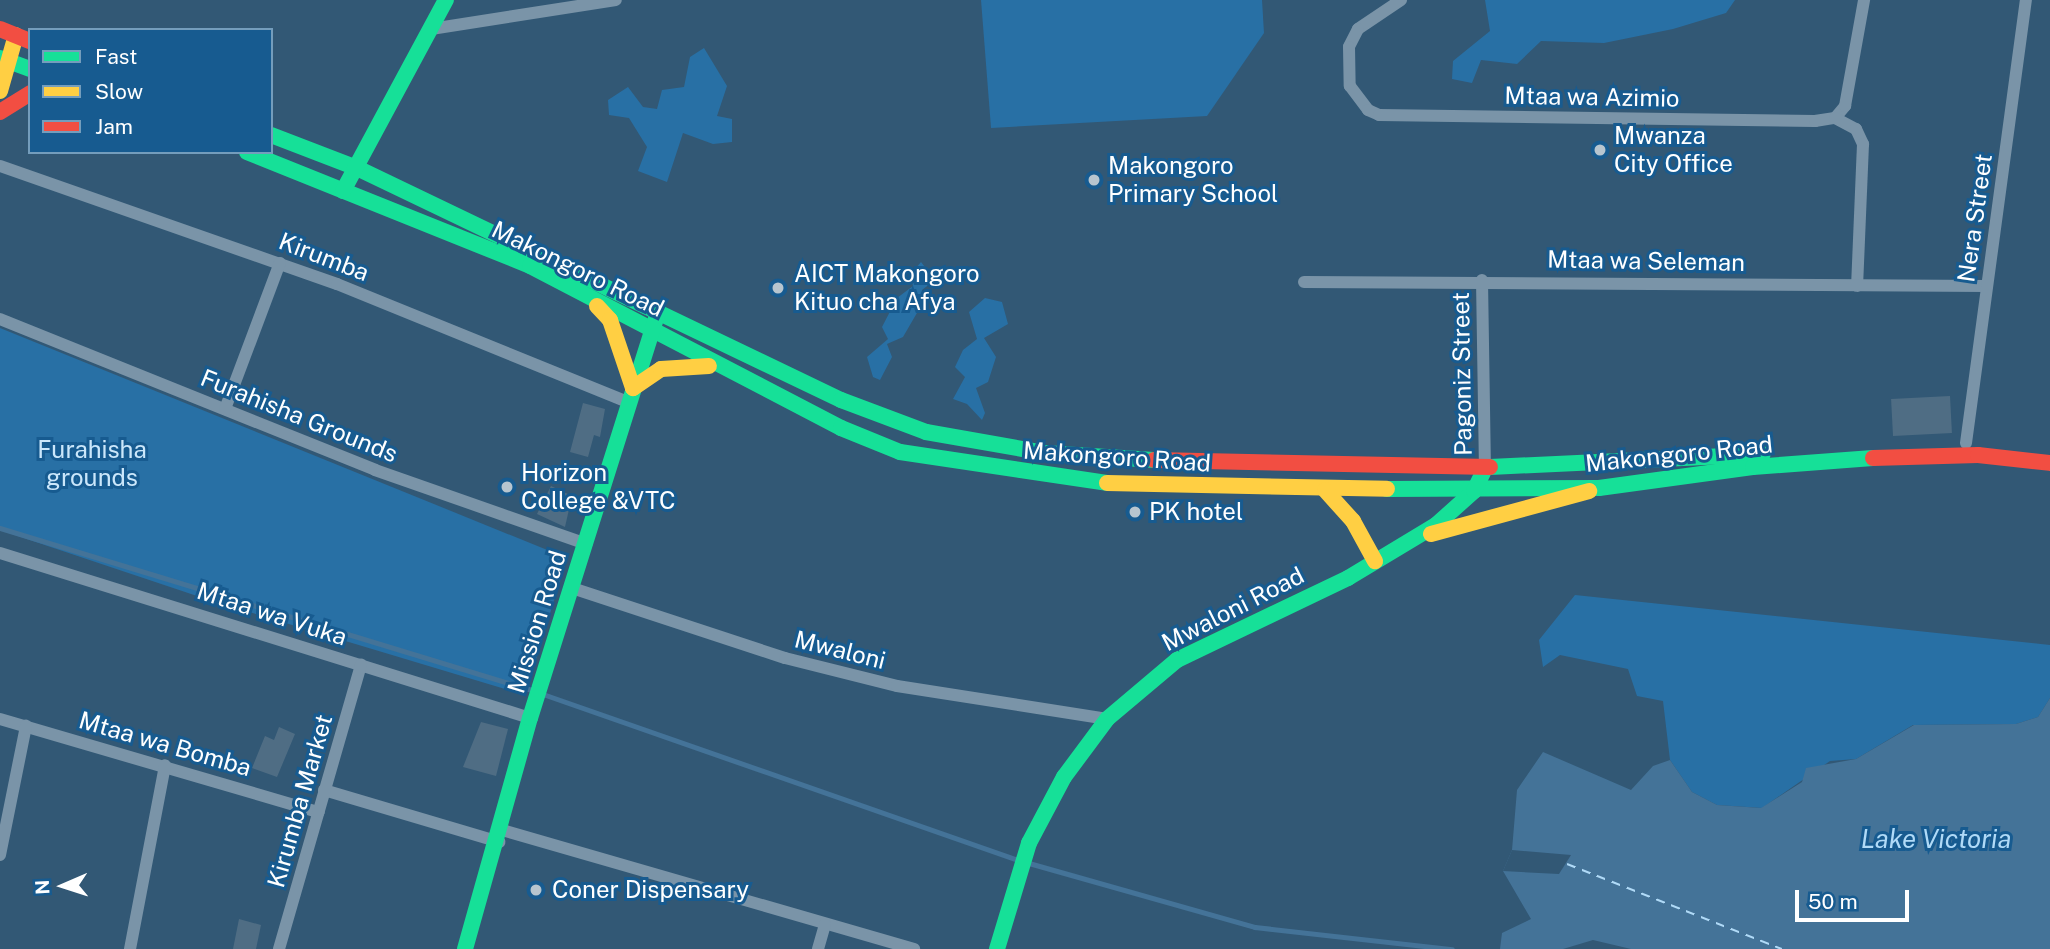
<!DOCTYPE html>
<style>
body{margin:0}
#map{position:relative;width:2050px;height:949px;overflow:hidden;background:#325875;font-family:"Public Sans",sans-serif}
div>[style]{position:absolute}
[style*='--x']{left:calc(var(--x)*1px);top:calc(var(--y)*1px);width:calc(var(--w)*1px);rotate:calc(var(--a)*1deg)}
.green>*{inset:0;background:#2870a5}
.water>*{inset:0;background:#447398}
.pier>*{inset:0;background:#325875}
.stream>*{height:4.5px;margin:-2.25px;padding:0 2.25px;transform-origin:2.25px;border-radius:2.25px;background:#447398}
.ferry>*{height:2px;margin-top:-1px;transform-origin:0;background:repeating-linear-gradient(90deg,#b0daf7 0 9px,transparent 0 16px)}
.building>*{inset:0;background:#4f6d84;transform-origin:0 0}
.street>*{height:12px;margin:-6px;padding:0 6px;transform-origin:6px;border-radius:6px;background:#7a94a8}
.fast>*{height:16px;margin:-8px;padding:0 8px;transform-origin:8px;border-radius:8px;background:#16e098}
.slow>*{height:16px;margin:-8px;padding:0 8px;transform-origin:8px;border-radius:8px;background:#ffcf43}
.jam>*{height:16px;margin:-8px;padding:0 8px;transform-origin:8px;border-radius:8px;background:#f24e42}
.dots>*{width:19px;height:19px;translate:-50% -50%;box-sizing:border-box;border:4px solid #175b90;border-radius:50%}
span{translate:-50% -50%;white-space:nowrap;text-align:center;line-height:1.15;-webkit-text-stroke:6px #175b90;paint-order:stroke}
.street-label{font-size:24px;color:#fff}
.poi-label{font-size:24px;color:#fff}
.left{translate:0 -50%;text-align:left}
.park-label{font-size:24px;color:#cbe7fb}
.water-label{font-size:26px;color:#b0daf7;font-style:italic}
.legend{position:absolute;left:28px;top:28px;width:245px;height:126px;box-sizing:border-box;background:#175b90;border:2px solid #749dbc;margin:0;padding:9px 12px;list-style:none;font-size:21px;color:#fff}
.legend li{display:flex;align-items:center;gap:14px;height:35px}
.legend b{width:35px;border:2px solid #749dbc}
.north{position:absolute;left:28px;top:851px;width:70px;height:70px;-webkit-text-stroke:5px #175b90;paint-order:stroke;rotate:267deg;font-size:19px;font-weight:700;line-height:28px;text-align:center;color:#fff}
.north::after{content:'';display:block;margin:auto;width:24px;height:32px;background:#fff;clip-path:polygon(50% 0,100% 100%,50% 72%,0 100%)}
.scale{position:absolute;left:1795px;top:890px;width:114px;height:32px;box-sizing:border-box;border:4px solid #fff;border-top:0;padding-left:9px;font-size:21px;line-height:24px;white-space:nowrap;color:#fff;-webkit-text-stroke:5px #175b90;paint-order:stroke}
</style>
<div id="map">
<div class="green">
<i style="clip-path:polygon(981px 0,1262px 0,1264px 33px,1207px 116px,991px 128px)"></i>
<i style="clip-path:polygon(1485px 0,1735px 0,1726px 13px,1673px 29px,1604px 43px,1541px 41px,1517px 64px,1481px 60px,1472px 83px,1452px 79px,1453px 61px,1490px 31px)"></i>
<i style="clip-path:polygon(704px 48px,727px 86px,717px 116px,732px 119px,732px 142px,713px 144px,683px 133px,667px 182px,638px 171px,647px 147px,629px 118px,609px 115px,608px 100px,628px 87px,643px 107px,657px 109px,662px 90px,684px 87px,690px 57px)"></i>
<i style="clip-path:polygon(921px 262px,935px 280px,922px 290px,921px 306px,903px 337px,887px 344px,892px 357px,880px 380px,873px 377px,867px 357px,888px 339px,882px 327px,897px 298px,913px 286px,910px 275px)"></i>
<i style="clip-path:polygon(985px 298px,1002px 302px,1008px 324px,984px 338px,996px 357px,988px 382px,976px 388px,985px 413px,982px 420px,967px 404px,953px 399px,965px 377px,955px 367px,963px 350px,977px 339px,969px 312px)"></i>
<i style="clip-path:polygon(0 328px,567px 558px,525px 695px,206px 599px,0 530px)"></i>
<i style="clip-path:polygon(1575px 595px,2050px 645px,2050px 698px,2038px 717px,2016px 724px,1913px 725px,1856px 759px,1830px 761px,1762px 808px,1717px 805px,1692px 792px,1670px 760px,1663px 701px,1637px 696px,1628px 669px,1560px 655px,1543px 667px,1539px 640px)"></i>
</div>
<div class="water">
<i style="clip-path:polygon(2050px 698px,2050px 949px,1631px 949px,1593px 940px,1563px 949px,1500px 949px,1502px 933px,1531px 919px,1503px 871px,1512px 850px,1517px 790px,1543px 752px,1631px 790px,1653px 766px,1670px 760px,1692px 792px,1717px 805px,1761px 808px,1802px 782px,1806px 768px,1856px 759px,1914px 725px,2016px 724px,2038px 717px)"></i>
</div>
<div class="pier">
<i style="clip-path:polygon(1512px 850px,1571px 855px,1559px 874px,1503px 871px)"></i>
</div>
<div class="stream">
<i style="--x:0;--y:528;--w:559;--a:16.94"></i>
<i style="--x:543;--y:694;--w:506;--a:19.26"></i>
<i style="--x:1029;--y:863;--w:235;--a:15.8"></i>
<i style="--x:1255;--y:927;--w:198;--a:6.4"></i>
</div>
<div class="ferry">
<i style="--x:1567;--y:864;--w:231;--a:21.6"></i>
</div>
<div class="building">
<i style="left:1950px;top:396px;width:37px;height:59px;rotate:87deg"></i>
<i style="clip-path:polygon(583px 403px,605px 409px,600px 437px,594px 435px,588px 457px,570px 452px)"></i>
<i style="clip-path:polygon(551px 486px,572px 496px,565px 527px,537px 514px)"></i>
<i style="clip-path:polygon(481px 722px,508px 729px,496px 776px,463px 767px)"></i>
<i style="clip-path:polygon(279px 727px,295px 734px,277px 777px,252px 768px,265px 736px,274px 740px)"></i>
<i style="clip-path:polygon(239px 919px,261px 925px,256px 949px,233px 949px)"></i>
</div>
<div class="street">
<i style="--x:1401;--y:0;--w:52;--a:146"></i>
<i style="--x:1358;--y:29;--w:20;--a:117"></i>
<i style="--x:1349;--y:47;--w:39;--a:89"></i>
<i style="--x:1350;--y:86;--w:30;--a:53"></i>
<i style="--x:1368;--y:110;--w:12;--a:24"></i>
<i style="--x:1379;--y:115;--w:436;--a:0.8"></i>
<i style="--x:1815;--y:121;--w:20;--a:-9"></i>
<i style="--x:1835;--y:118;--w:16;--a:-50"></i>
<i style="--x:1845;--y:106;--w:108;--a:-79.8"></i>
<i style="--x:431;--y:29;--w:187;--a:-8.9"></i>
<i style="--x:1835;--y:118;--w:24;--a:28"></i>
<i style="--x:1856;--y:129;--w:17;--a:65"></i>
<i style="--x:1863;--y:144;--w:142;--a:92.4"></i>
<i style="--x:0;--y:166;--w:357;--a:19.3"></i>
<i style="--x:337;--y:284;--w:314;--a:22.1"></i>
<i style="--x:1482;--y:280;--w:188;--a:89.1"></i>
<i style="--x:1304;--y:282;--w:683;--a:0.34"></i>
<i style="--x:0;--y:319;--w:404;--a:21.9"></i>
<i style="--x:375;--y:470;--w:224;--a:19.3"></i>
<i style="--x:225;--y:409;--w:156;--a:-69.4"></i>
<i style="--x:1966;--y:443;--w:447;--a:-82.3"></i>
<i style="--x:0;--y:553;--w:555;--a:17.29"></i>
<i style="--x:572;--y:588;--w:224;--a:18.2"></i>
<i style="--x:785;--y:658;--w:115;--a:14"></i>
<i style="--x:897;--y:686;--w:213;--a:8.9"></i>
<i style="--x:0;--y:719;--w:332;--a:16.3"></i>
<i style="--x:324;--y:790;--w:183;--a:16.5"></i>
<i style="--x:502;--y:830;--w:429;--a:16.1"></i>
<i style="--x:0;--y:855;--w:132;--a:-78.6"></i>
<i style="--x:130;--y:949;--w:187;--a:-79.2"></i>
<i style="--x:279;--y:949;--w:296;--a:-73.9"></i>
<i style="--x:818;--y:949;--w:25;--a:-74"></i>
</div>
<div class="fast">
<i style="--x:0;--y:58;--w:32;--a:20"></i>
<i style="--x:271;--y:135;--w:92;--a:21"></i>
<i style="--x:357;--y:168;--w:537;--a:25.61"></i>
<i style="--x:841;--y:400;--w:91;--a:20.6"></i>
<i style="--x:926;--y:432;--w:121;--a:10"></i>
<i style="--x:1045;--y:453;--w:109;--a:3.7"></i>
<i style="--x:247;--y:152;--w:305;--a:21.9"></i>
<i style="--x:530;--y:266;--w:351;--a:27.5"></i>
<i style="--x:841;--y:428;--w:64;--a:22.1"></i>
<i style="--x:900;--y:452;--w:209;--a:8.5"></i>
<i style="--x:343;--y:191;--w:217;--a:-61.7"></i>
<i style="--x:1490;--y:467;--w:273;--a:-2.7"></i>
<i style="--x:1387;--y:489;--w:212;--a:-0.3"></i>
<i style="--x:1599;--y:488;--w:155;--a:-7.8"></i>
<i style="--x:1753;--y:467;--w:120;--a:-4.3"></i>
<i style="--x:465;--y:949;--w:240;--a:-74.3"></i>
<i style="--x:530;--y:718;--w:422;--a:-72.5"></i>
<i style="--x:997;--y:949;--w:111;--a:-73.2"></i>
<i style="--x:1029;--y:843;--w:75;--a:-62.1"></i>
<i style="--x:1064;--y:777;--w:72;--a:-53.4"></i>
<i style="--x:1107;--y:719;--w:92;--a:-40.1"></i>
<i style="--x:1177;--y:660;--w:190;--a:-25.6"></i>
<i style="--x:1348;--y:578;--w:103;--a:-31.1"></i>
<i style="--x:1436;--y:525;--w:51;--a:-41.8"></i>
<i style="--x:1474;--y:491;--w:25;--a:-64"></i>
</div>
<div class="slow">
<i style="--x:0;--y:91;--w:58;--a:-74.1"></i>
<i style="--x:597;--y:306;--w:19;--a:47"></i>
<i style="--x:610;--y:320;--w:72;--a:71.3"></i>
<i style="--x:633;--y:388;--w:34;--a:-34"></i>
<i style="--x:661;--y:369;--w:48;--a:-3.6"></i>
<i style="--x:1107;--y:483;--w:280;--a:1.2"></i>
<i style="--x:1325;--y:490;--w:42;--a:47.9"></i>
<i style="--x:1353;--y:521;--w:46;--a:61.2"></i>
<i style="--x:1431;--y:534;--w:164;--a:-15.2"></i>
</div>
<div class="jam">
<i style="--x:0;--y:29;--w:32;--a:22"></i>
<i style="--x:0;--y:112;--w:36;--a:-32"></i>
<i style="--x:1873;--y:458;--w:105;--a:-1.6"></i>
<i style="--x:1978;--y:455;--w:72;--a:6.3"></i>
<i style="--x:1154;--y:460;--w:336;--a:1.2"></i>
</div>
<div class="dots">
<i style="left:1600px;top:150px;background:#b7c5cf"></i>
<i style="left:1094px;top:180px;background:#b7c5cf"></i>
<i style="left:778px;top:288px;background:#b7c5cf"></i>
<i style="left:507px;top:487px;background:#b7c5cf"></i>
<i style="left:1135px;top:512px;background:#b7c5cf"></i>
<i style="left:536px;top:890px;background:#b7c5cf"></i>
</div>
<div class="street-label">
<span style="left:1592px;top:97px;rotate:1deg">Mtaa wa Azimio</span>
<span style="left:1975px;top:218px;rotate:-82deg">Nera Street</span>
<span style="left:324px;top:257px;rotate:21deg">Kirumba</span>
<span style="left:1646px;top:261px;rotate:1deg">Mtaa wa Seleman</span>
<span style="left:578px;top:269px;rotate:26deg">Makongoro Road</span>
<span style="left:1462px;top:374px;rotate:-91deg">Pagoniz Street</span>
<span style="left:299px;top:416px;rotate:22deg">Furahisha Grounds</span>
<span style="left:1679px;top:454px;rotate:-6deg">Makongoro Road</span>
<span style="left:1117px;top:457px;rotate:4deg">Makongoro Road</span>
<span style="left:1233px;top:609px;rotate:-27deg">Mwaloni Road</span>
<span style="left:272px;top:614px;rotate:18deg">Mtaa wa Vuka</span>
<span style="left:537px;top:622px;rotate:-73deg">Mission Road</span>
<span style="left:840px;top:650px;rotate:14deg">Mwaloni</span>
<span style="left:165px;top:744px;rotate:16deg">Mtaa wa Bomba</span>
<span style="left:300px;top:801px;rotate:-74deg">Kirumba Market</span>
</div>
<div class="poi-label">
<span class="left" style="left:1614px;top:150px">Mwanza<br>City Office</span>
<span class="left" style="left:1108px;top:180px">Makongoro<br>Primary School</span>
<span class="left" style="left:794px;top:288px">AICT Makongoro<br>Kituo cha Afya</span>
<span class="left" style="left:521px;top:487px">Horizon<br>College &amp;VTC</span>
<span class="left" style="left:1149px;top:512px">PK hotel</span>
<span class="left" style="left:552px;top:890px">Coner Dispensary</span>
</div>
<div class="park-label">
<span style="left:92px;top:464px">Furahisha<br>grounds</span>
</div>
<div class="water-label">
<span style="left:1936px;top:839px">Lake Victoria</span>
</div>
<ul class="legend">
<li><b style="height:9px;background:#16e098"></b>Fast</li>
<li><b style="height:9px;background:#ffcf43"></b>Slow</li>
<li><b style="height:9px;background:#f24e42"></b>Jam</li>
</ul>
<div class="north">N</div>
<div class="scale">50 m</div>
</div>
